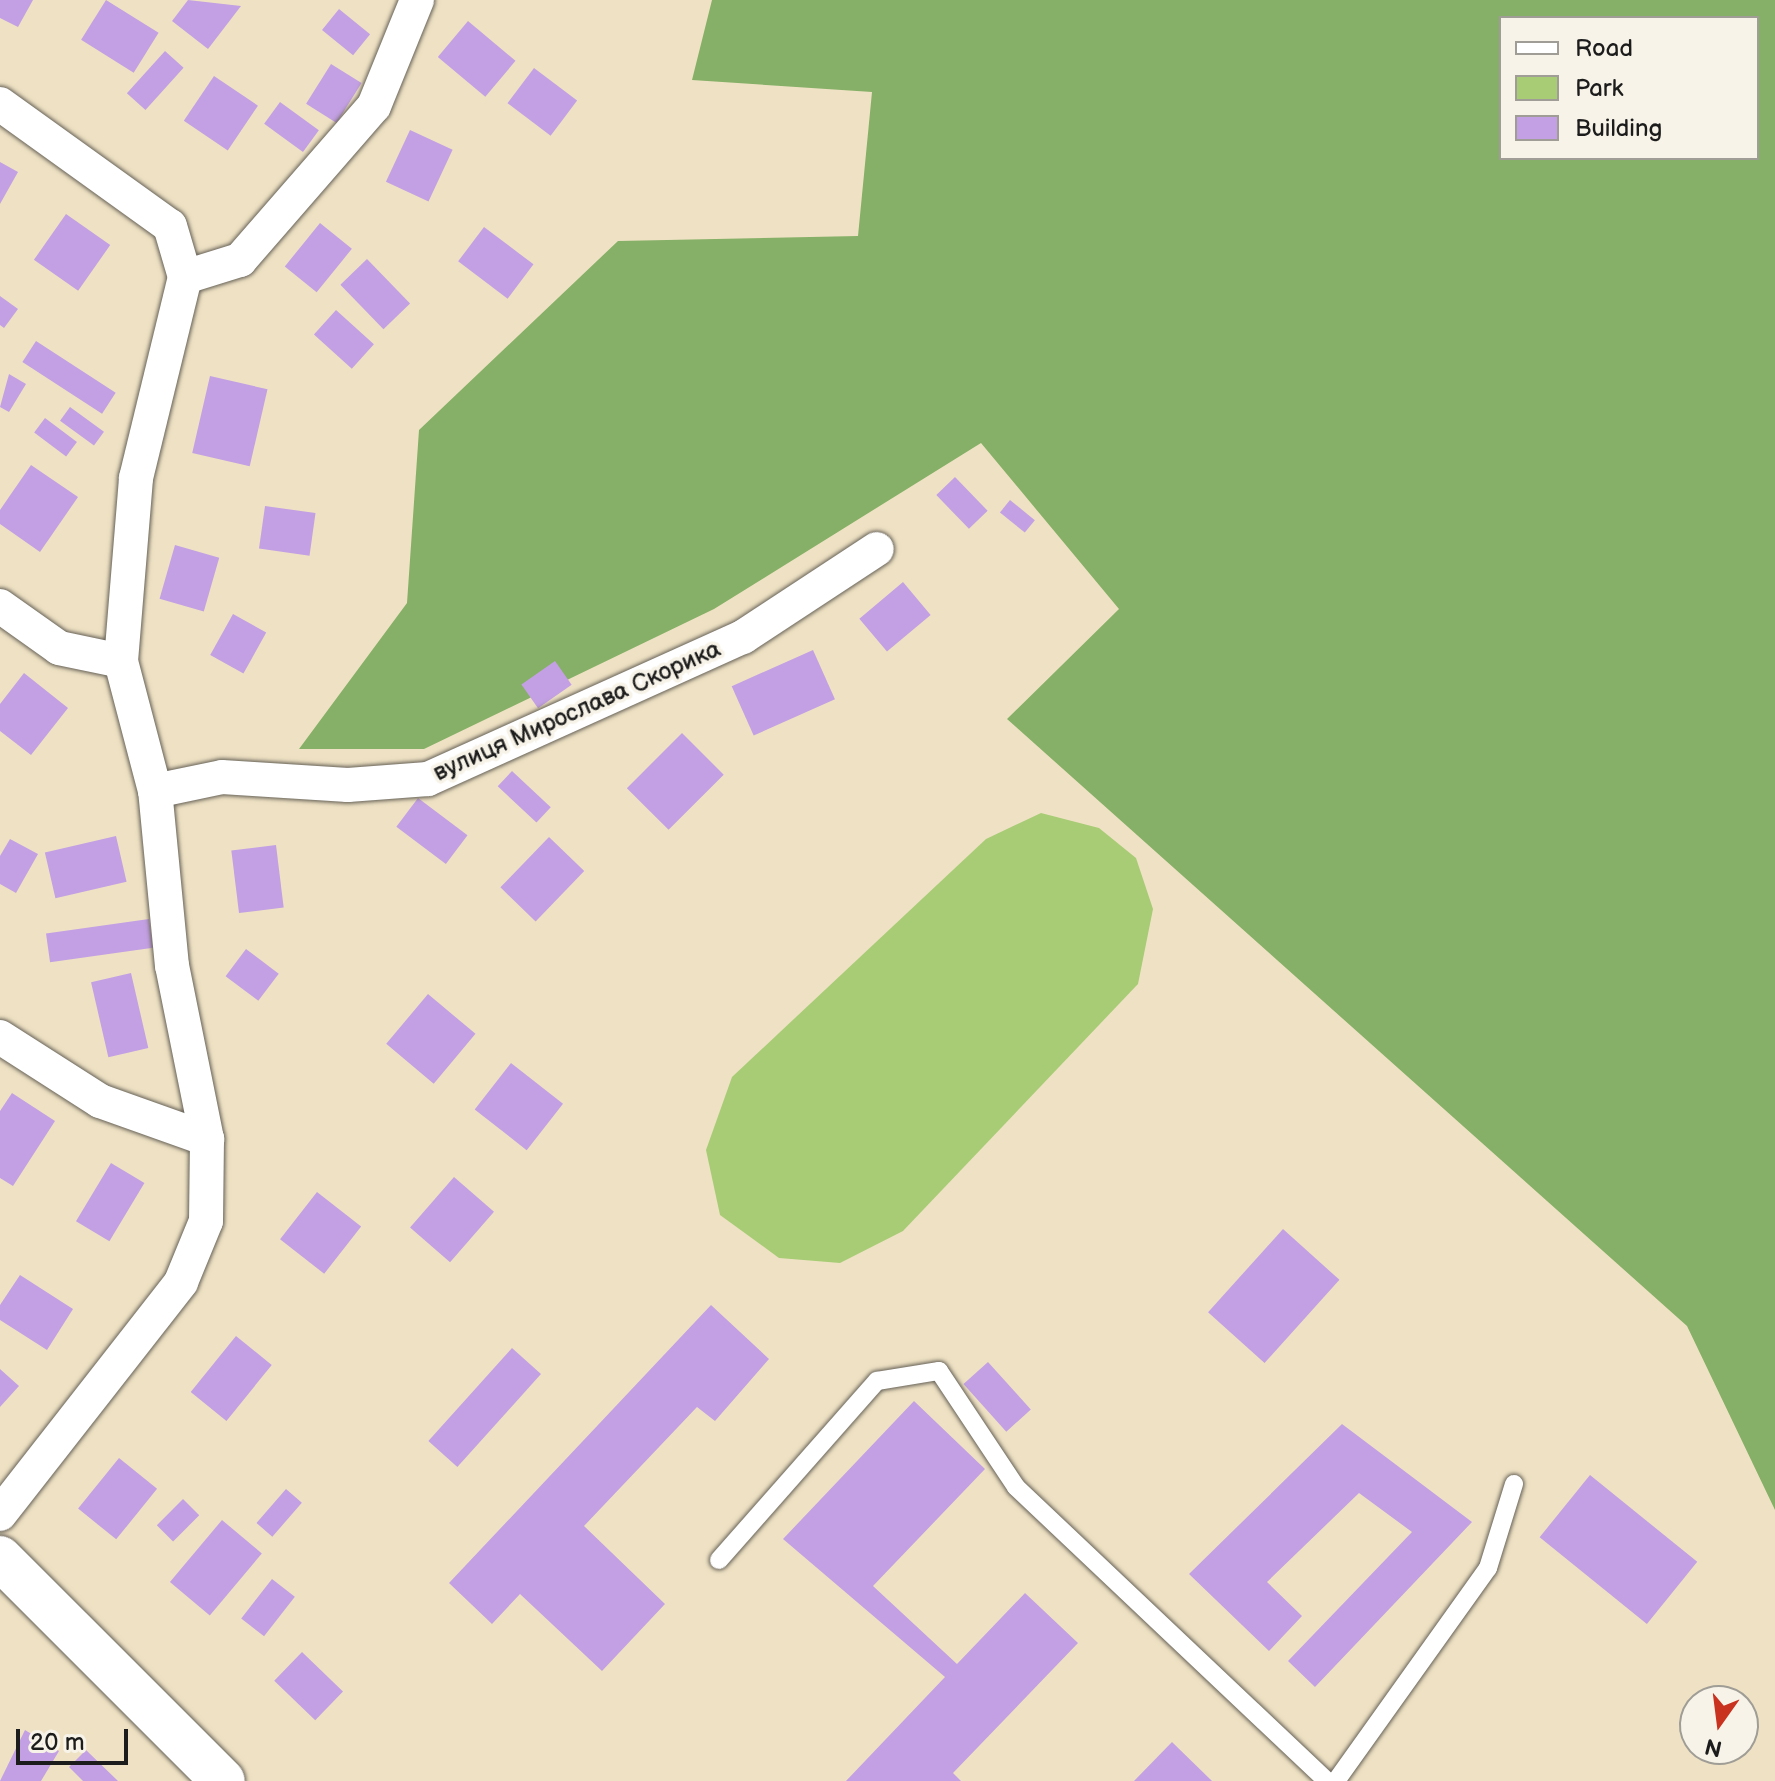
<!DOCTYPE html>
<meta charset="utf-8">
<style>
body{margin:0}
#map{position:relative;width:1775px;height:1781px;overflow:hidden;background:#efe2c4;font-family:"Balsamiq Sans",sans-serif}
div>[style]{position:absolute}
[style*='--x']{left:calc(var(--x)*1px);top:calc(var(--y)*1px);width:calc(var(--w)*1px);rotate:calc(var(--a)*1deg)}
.green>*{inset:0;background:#a8cc76}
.forest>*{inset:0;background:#86b067}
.building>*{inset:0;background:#c3a0e3;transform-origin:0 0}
.roads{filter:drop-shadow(0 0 2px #666157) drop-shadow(0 0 2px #666157)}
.lane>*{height:18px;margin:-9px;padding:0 9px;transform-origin:9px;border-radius:9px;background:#fff}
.street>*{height:34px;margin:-17px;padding:0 17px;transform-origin:17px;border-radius:17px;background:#fff}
.secondary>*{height:44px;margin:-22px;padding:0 22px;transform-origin:22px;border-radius:22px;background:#fff}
span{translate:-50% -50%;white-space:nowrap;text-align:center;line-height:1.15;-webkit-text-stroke:7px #f7f3e8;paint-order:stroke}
.street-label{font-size:24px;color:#1c1c1c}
.legend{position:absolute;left:1499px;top:16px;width:260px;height:144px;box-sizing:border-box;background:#f7f3e8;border:2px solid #9f9d96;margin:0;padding:10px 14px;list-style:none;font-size:24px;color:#1c1c1c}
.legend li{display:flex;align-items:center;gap:16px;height:40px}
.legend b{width:40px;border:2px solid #9f9d96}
.north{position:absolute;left:1679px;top:1685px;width:80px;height:80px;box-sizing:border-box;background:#f7f3e8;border:2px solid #9f9d96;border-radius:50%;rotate:194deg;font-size:22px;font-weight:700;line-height:32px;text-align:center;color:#1c1c1c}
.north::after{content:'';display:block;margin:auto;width:28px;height:36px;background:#c8321e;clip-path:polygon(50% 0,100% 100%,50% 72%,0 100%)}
.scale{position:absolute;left:16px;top:1729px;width:112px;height:36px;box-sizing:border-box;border:4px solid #1c1c1c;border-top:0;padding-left:10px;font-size:24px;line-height:28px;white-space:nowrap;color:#1c1c1c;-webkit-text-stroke:6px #f7f3e8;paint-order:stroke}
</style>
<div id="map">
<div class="green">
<i style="clip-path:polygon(1041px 813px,1099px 828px,1136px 858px,1153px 909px,1138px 984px,903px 1231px,840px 1263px,779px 1258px,720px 1215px,706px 1150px,732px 1077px,986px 839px)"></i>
</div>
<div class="forest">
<i style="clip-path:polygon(evenodd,712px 0,1775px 0,1775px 1510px,1687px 1326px,1007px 719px,1119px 609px,981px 443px,714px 609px,424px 749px,299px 749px,407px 603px,419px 430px,618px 241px,858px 236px,872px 92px,692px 80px,712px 0,1501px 18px,1757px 18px,1757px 158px,1501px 158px,1501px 18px)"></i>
</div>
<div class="building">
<i style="clip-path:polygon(0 0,33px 0,18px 27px,0 18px)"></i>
<i style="left:106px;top:0;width:62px;height:47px;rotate:32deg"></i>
<i style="clip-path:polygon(188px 0,241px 6px,208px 49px,172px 21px)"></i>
<i style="left:339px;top:9px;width:40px;height:27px;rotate:39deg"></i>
<i style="left:468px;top:21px;width:62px;height:47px;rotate:40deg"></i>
<i style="left:165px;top:51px;width:25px;height:57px;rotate:42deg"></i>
<i style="left:331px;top:64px;width:36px;height:47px;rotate:32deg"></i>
<i style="left:534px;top:68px;width:54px;height:44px;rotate:37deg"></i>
<i style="left:214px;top:76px;width:53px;height:54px;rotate:34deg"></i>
<i style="left:280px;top:102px;width:48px;height:27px;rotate:36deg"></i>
<i style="left:410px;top:130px;width:47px;height:57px;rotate:25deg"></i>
<i style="clip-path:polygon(0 162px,18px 172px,0 204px)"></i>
<i style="left:66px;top:214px;width:54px;height:56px;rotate:35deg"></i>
<i style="left:320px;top:223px;width:41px;height:56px;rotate:39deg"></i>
<i style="left:484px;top:227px;width:62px;height:43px;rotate:37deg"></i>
<i style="left:367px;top:259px;width:62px;height:37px;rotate:46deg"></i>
<i style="clip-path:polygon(0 296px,18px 309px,4px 328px,0 325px)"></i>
<i style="left:336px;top:310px;width:51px;height:33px;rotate:42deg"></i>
<i style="left:36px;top:341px;width:95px;height:25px;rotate:33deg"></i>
<i style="clip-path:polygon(9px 374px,26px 384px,9px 412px,0 407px)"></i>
<i style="left:210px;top:376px;width:59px;height:79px;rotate:13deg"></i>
<i style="left:70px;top:407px;width:42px;height:17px;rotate:36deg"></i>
<i style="left:45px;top:418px;width:40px;height:18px;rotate:37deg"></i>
<i style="clip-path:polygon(31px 465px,78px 497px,40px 552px,0 524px,0 510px)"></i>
<i style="left:955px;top:477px;width:47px;height:26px;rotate:46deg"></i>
<i style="left:1010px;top:500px;width:32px;height:16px;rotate:39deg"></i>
<i style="left:265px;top:506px;width:51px;height:43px;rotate:8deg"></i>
<i style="left:175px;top:545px;width:46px;height:56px;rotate:16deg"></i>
<i style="left:903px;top:582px;width:43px;height:57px;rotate:50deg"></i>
<i style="left:233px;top:614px;width:38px;height:47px;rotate:29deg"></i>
<i style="left:813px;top:650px;width:54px;height:89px;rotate:66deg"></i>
<i style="left:555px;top:661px;width:29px;height:41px;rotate:55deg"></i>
<i style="clip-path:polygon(24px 673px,68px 708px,31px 755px,0 731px,0 704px)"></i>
<i style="left:682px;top:733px;width:59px;height:78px;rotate:45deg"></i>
<i style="left:512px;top:771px;width:53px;height:21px;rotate:43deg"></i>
<i style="left:418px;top:798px;width:62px;height:36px;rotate:37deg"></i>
<i style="left:116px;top:836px;width:47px;height:73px;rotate:77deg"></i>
<i style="left:549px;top:837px;width:49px;height:70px;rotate:44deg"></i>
<i style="clip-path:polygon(10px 839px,38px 854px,16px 893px,0 884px,0 856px)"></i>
<i style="left:276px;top:845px;width:63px;height:45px;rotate:83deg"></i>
<i style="left:149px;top:919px;width:29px;height:104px;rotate:82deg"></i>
<i style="left:246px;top:949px;width:41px;height:34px;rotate:37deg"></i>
<i style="left:131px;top:973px;width:77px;height:41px;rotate:77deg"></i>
<i style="left:428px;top:994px;width:62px;height:65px;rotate:40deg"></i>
<i style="left:511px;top:1063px;width:66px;height:59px;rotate:38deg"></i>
<i style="clip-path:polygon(12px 1093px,55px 1121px,13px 1186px,0 1178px,0 1111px)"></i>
<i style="left:111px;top:1163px;width:39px;height:68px;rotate:31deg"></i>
<i style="left:454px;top:1177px;width:53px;height:67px;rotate:41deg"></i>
<i style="left:317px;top:1192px;width:56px;height:60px;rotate:38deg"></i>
<i style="left:1283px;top:1229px;width:76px;height:112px;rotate:42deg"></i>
<i style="clip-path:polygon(20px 1275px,73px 1309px,47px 1350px,0 1320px,0 1305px)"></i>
<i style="clip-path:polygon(711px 1305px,769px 1359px,715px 1421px,697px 1407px,584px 1526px,665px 1604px,602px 1671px,520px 1594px,492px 1624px,449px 1583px)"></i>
<i style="left:236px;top:1336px;width:46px;height:72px;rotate:39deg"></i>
<i style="left:512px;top:1348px;width:39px;height:125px;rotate:42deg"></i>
<i style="left:988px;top:1362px;width:64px;height:33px;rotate:48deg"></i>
<i style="clip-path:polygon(0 1369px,19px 1386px,0 1407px)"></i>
<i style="clip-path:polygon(914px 1401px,985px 1469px,873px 1586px,957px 1664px,1025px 1593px,1078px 1643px,953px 1773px,961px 1781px,846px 1781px,945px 1677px,783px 1539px)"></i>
<i style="clip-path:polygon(1342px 1424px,1472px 1522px,1315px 1687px,1288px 1661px,1412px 1532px,1359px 1493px,1267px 1582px,1302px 1616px,1269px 1651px,1189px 1574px)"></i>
<i style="left:119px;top:1458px;width:49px;height:65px;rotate:39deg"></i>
<i style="left:1590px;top:1475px;width:138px;height:80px;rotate:39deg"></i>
<i style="left:286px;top:1489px;width:21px;height:45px;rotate:41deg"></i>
<i style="left:183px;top:1499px;width:23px;height:37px;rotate:45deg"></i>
<i style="left:222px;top:1520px;width:52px;height:81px;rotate:40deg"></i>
<i style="left:272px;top:1579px;width:29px;height:50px;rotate:38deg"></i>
<i style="left:302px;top:1652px;width:57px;height:40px;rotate:44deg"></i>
<i style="clip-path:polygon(25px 1730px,59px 1751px,41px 1781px,0 1781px)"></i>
<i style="clip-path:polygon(1172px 1742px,1212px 1781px,1134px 1781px)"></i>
<i style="clip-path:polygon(86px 1750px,118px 1781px,83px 1781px,69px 1767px)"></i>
</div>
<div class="roads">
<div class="lane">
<i style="--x:719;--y:1560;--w:239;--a:-48.6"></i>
<i style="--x:877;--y:1381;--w:63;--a:-9.2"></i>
<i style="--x:939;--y:1371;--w:139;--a:56.4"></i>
<i style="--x:1016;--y:1487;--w:428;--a:43.4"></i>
<i style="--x:1336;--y:1781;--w:262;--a:-54.5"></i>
<i style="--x:1488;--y:1568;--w:88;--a:-72.8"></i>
</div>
<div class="street">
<i style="--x:0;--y:104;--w:209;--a:35.7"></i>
<i style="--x:170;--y:226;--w:53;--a:73.6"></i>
<i style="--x:0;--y:606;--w:72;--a:35.4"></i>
<i style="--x:59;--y:648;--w:63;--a:11.8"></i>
<i style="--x:155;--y:791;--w:68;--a:-11.8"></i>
<i style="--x:222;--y:777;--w:126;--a:3.6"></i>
<i style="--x:348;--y:785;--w:80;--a:-4.3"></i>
<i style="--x:428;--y:779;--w:346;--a:-24.3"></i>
<i style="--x:743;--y:637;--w:160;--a:-33.3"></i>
<i style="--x:0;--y:1037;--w:119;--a:32.6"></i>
<i style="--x:100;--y:1101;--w:114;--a:19.6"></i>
<i style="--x:0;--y:1514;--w:294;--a:-52"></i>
<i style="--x:181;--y:1282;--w:66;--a:-67.7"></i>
<i style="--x:206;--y:1221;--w:82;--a:-89.3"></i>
<i style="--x:207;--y:1139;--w:177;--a:-101.4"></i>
<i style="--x:172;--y:966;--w:176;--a:-95.5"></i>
<i style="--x:155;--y:791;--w:134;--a:-104.7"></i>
<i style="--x:121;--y:661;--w:184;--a:-85.3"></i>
<i style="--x:136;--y:478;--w:207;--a:-76.3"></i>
<i style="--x:185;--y:277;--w:58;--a:-17.2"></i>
<i style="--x:240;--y:260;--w:204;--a:-49"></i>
<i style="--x:374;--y:106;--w:114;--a:-67.9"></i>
</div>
<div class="secondary">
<i style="--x:0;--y:1558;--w:315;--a:45"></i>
</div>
</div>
<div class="street-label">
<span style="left:577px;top:711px;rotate:-24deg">вулиця Мирослава Скорика</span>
</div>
<ul class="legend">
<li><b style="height:10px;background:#fff"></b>Road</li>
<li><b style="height:22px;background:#a8cc76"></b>Park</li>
<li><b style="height:22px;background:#c3a0e3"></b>Building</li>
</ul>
<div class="north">N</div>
<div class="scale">20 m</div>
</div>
